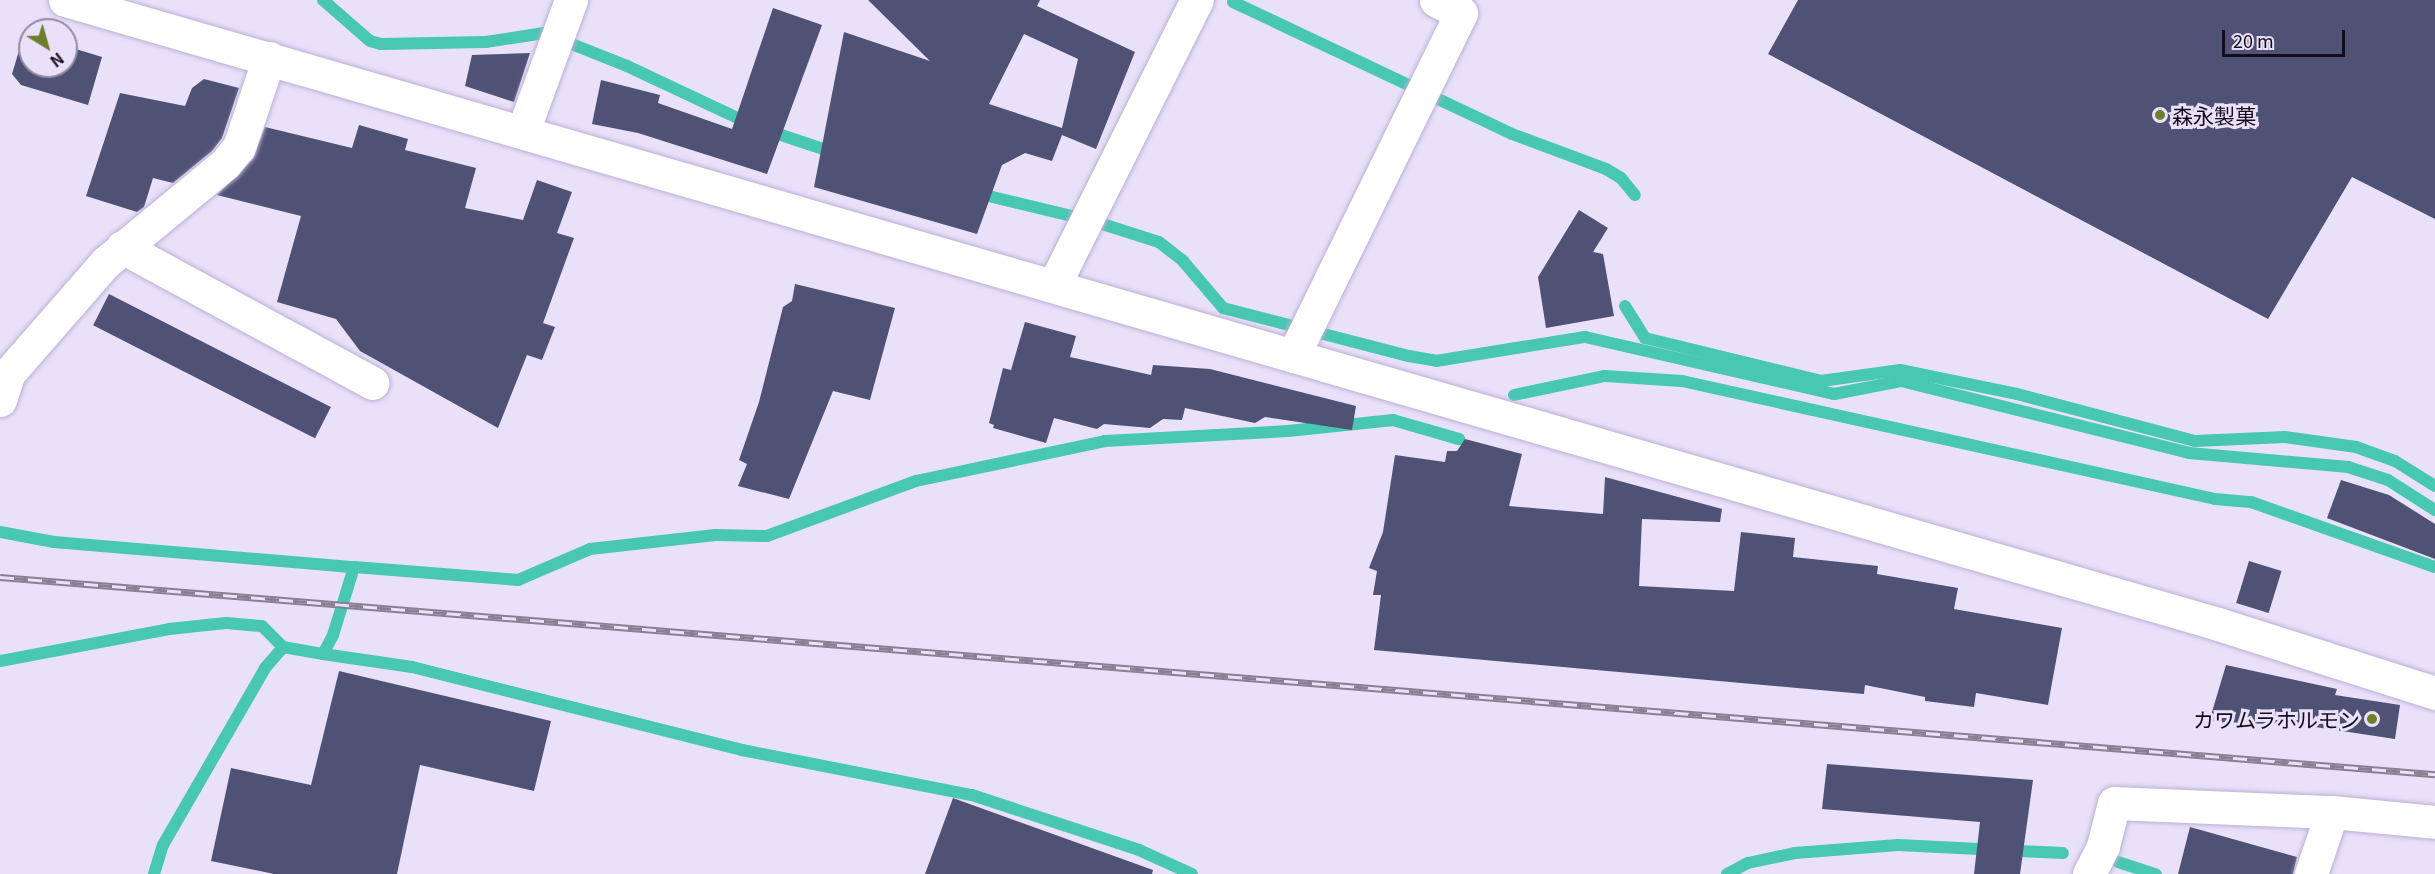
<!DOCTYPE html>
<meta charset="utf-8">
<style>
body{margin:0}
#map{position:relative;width:2435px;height:874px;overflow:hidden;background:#e9e1f9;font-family:Georgia,"Noto Sans JP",serif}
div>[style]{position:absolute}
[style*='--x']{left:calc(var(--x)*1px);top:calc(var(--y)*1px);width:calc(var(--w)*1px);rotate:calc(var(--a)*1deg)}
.stream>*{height:12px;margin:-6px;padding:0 6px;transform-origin:6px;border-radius:6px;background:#48c7b2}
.building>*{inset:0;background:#4f5274;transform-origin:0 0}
.roads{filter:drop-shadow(0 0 2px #bcafd6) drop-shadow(0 0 2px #bcafd6)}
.minor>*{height:33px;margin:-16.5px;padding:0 16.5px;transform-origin:16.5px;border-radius:16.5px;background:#fff}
.rail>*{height:7px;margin-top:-3.5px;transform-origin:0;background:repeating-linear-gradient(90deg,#e9e1f9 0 14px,#878093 0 28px);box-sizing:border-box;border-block:2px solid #878093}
.dots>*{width:16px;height:16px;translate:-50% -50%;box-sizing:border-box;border:3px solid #e9e1f9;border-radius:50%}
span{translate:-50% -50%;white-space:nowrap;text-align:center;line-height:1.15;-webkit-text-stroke:6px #e9e1f9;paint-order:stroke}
.poi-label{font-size:21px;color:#120d1a}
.left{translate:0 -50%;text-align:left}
.right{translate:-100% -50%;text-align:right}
.north{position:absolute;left:18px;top:18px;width:60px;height:60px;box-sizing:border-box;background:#e9e1f9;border:2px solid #938ca0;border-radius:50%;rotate:143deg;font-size:16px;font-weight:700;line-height:24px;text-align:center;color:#120d1a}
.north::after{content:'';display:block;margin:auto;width:21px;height:27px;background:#6d7e2d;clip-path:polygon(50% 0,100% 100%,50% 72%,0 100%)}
.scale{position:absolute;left:2222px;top:30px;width:123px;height:27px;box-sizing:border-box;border:3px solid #120d1a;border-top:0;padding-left:8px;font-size:18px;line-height:21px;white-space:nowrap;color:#120d1a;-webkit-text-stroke:4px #e9e1f9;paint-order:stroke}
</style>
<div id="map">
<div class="stream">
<i style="--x:323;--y:0;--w:62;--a:41.1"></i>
<i style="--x:370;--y:41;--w:11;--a:15"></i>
<i style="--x:381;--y:44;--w:105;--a:-1.1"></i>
<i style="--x:486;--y:42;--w:59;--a:-8.8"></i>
<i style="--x:544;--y:33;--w:89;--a:21.7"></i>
<i style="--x:627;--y:66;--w:136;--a:25.2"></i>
<i style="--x:1233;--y:2;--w:309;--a:25.3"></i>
<i style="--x:1512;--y:134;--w:100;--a:20.4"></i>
<i style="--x:1606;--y:169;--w:17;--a:31"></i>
<i style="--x:1621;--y:178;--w:22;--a:51"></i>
<i style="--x:766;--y:130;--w:73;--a:18.4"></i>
<i style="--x:976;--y:193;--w:120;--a:13.5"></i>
<i style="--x:1093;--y:221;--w:69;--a:17.7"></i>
<i style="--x:1159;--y:242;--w:31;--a:38"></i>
<i style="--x:1183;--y:261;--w:62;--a:49.6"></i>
<i style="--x:1223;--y:308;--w:192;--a:14.5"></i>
<i style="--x:1409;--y:356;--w:27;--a:10"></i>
<i style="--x:1436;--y:361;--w:151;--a:-9.2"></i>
<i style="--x:1585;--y:337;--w:255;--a:12.9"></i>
<i style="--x:1834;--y:394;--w:68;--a:-11"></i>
<i style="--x:1901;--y:381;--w:297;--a:14"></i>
<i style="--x:2189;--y:453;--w:160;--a:5"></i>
<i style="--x:2348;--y:467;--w:42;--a:18"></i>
<i style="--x:2388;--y:480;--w:56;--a:32.6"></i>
<i style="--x:1625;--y:306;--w:38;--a:58"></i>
<i style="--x:1645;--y:338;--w:181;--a:13.7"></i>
<i style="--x:1821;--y:381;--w:80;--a:-7.9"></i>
<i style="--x:1900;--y:370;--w:119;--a:11.6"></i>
<i style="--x:2017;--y:394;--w:184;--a:14.8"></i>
<i style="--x:2195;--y:441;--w:90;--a:-2.5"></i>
<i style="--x:2285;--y:437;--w:72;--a:8"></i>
<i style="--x:2356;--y:447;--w:41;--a:19.7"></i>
<i style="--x:2395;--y:461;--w:47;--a:32"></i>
<i style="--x:1514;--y:395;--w:93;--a:-11.8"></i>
<i style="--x:1605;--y:376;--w:77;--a:3.7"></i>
<i style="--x:1682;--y:381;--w:546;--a:12.48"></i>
<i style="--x:2215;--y:499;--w:36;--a:5"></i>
<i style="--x:2251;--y:502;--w:195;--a:19.5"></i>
<i style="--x:0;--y:532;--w:55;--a:10.5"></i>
<i style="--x:54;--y:542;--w:301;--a:4.8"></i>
<i style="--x:323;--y:654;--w:90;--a:8.3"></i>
<i style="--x:412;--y:667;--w:340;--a:14.1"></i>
<i style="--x:742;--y:750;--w:234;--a:11.1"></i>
<i style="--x:972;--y:795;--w:176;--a:18.2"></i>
<i style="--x:1139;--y:850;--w:58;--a:24.4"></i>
<i style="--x:0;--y:661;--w:172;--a:-10.7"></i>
<i style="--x:169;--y:629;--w:57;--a:-6"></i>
<i style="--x:226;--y:623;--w:36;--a:5"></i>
<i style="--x:262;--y:626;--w:30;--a:45"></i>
<i style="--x:2118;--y:862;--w:40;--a:18"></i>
<i style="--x:154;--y:874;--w:30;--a:-73"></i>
<i style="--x:163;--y:845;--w:204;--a:-60"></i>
<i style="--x:265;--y:668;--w:28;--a:-49"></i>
<i style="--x:283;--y:647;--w:41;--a:9.9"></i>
<i style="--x:323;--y:654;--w:21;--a:-62"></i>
<i style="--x:333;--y:635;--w:71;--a:-72.8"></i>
<i style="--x:354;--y:567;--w:165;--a:4.5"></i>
<i style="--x:518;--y:580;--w:78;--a:-23.3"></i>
<i style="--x:590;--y:549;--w:126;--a:-6.4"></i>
<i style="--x:715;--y:535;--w:52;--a:1.1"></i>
<i style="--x:767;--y:536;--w:159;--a:-20.3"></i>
<i style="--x:916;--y:481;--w:193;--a:-11.9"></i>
<i style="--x:1105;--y:441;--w:183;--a:-3.1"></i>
<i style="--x:1288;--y:431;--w:106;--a:-6"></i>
<i style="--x:1393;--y:420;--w:69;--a:16.1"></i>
<i style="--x:1727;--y:874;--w:24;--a:-28"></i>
<i style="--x:1748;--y:863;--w:48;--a:-12"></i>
<i style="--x:1795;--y:853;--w:103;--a:-4.4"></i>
<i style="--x:1898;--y:845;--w:165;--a:2.8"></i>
</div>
<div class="building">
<i style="clip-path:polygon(evenodd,868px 0,1040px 0,1037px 6px,1135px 52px,1096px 149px,1062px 135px,1052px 161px,1025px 153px,1002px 165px,977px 234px,814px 187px,844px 32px,930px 61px,868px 0,1024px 34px,1078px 59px,1062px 128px,989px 104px,1024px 34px)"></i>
<i style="clip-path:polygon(1798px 0,2435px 0,2435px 219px,2352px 177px,2268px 319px,1768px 54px)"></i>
<i style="clip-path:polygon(773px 8px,822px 25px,767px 174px,638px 133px,592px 124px,601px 80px,660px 95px,658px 103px,732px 129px)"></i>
<i style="clip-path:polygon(30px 39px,30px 66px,66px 66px,66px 46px,102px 57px,88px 105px,21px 85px,12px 74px,21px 44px)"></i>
<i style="clip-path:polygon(530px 53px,514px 102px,465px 86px,472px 55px)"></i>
<i style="clip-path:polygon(204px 79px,239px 88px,222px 138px,212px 151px,173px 183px,153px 178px,144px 207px,137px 212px,86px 196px,120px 93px,185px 106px,192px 88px)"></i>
<i style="clip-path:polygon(359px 125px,408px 139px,405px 150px,476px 168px,465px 208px,523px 220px,537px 180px,572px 192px,557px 233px,574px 238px,543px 323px,555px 327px,542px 360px,527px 355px,498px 428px,360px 351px,336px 319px,277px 302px,301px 216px,217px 195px,253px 159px,265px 127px,352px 148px)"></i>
<i style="clip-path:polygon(1579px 210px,1608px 228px,1593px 252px,1603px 254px,1614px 316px,1546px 328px,1538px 277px)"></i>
<i style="clip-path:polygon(795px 284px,895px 308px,870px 400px,833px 391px,789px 499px,738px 486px,747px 464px,739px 460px,759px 402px,783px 307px,792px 301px)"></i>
<i style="left:109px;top:294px;width:249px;height:35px;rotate:27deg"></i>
<i style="clip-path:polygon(1025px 322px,1076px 336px,1070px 357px,1151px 375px,1153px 365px,1210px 369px,1356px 406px,1352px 430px,1265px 417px,1255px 423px,1185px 408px,1182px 420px,1163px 419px,1150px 428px,1104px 424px,1097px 429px,1054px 418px,1046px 443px,993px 428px,994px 425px,989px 423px,1003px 368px,1011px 370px)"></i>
<i style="clip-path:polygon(1465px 439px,1522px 454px,1509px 506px,1603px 514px,1605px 477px,1722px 509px,1720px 522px,1642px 519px,1639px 586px,1734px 591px,1741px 532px,1795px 538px,1793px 557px,1878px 566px,1877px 574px,1958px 588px,1954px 609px,2062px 628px,2048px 705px,1976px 693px,1974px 707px,1925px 701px,1925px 697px,1865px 685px,1864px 694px,1374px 650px,1381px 595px,1373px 595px,1377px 571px,1369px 568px,1383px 532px,1395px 455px,1445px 462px,1447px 451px,1457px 451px)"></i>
<i style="clip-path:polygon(2341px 480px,2389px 495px,2435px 524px,2435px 559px,2327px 518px)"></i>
<i style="left:2249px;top:561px;width:34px;height:44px;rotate:17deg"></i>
<i style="clip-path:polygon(2226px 665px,2337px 689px,2335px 695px,2400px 705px,2395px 739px,2302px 725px,2209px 722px)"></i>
<i style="clip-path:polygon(339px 671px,551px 721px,534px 791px,420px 765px,397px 874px,274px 874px,211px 861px,231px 768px,311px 785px)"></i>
<i style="clip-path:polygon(1827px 764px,2033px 780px,2020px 874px,1974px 874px,1980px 822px,1822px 809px)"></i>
<i style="clip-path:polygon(953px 798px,1153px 870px,1152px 874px,925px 874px)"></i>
<i style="clip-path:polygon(2190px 827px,2297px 857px,2293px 874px,2178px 874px)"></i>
</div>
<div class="roads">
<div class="minor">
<i style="--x:65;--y:0;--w:2242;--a:16.16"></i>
<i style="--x:2218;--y:624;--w:228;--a:17.6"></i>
<i style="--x:523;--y:131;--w:140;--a:-69.9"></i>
<i style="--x:122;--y:247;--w:285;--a:28.5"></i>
<i style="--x:1054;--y:285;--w:319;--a:-63.4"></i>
<i style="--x:1293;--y:356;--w:382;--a:-63.9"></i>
<i style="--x:1461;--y:13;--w:28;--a:-153"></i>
<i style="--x:0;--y:400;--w:28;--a:-72"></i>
<i style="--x:9;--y:373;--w:147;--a:-48.9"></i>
<i style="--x:106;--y:262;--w:154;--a:-39.5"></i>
<i style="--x:225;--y:164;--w:22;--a:-51"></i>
<i style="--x:239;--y:147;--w:94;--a:-71.4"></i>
<i style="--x:2089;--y:874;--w:31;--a:-63"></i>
<i style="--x:2103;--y:846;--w:44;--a:-75.7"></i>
<i style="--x:2114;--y:803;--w:218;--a:2.4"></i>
<i style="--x:2332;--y:812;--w:103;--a:5.5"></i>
<i style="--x:2311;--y:874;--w:65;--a:-71.3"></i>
</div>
</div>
<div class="rail">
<i style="--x:0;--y:577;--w:2443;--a:4.63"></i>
</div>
<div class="dots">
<i style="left:2160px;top:115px;background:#6d7e2d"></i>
<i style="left:2372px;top:719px;background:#6d7e2d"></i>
</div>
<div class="poi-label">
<span class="left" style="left:2172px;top:115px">森永製菓</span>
<span class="right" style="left:2360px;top:719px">カワムラホルモン</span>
</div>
<div class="north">N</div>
<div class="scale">20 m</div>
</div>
